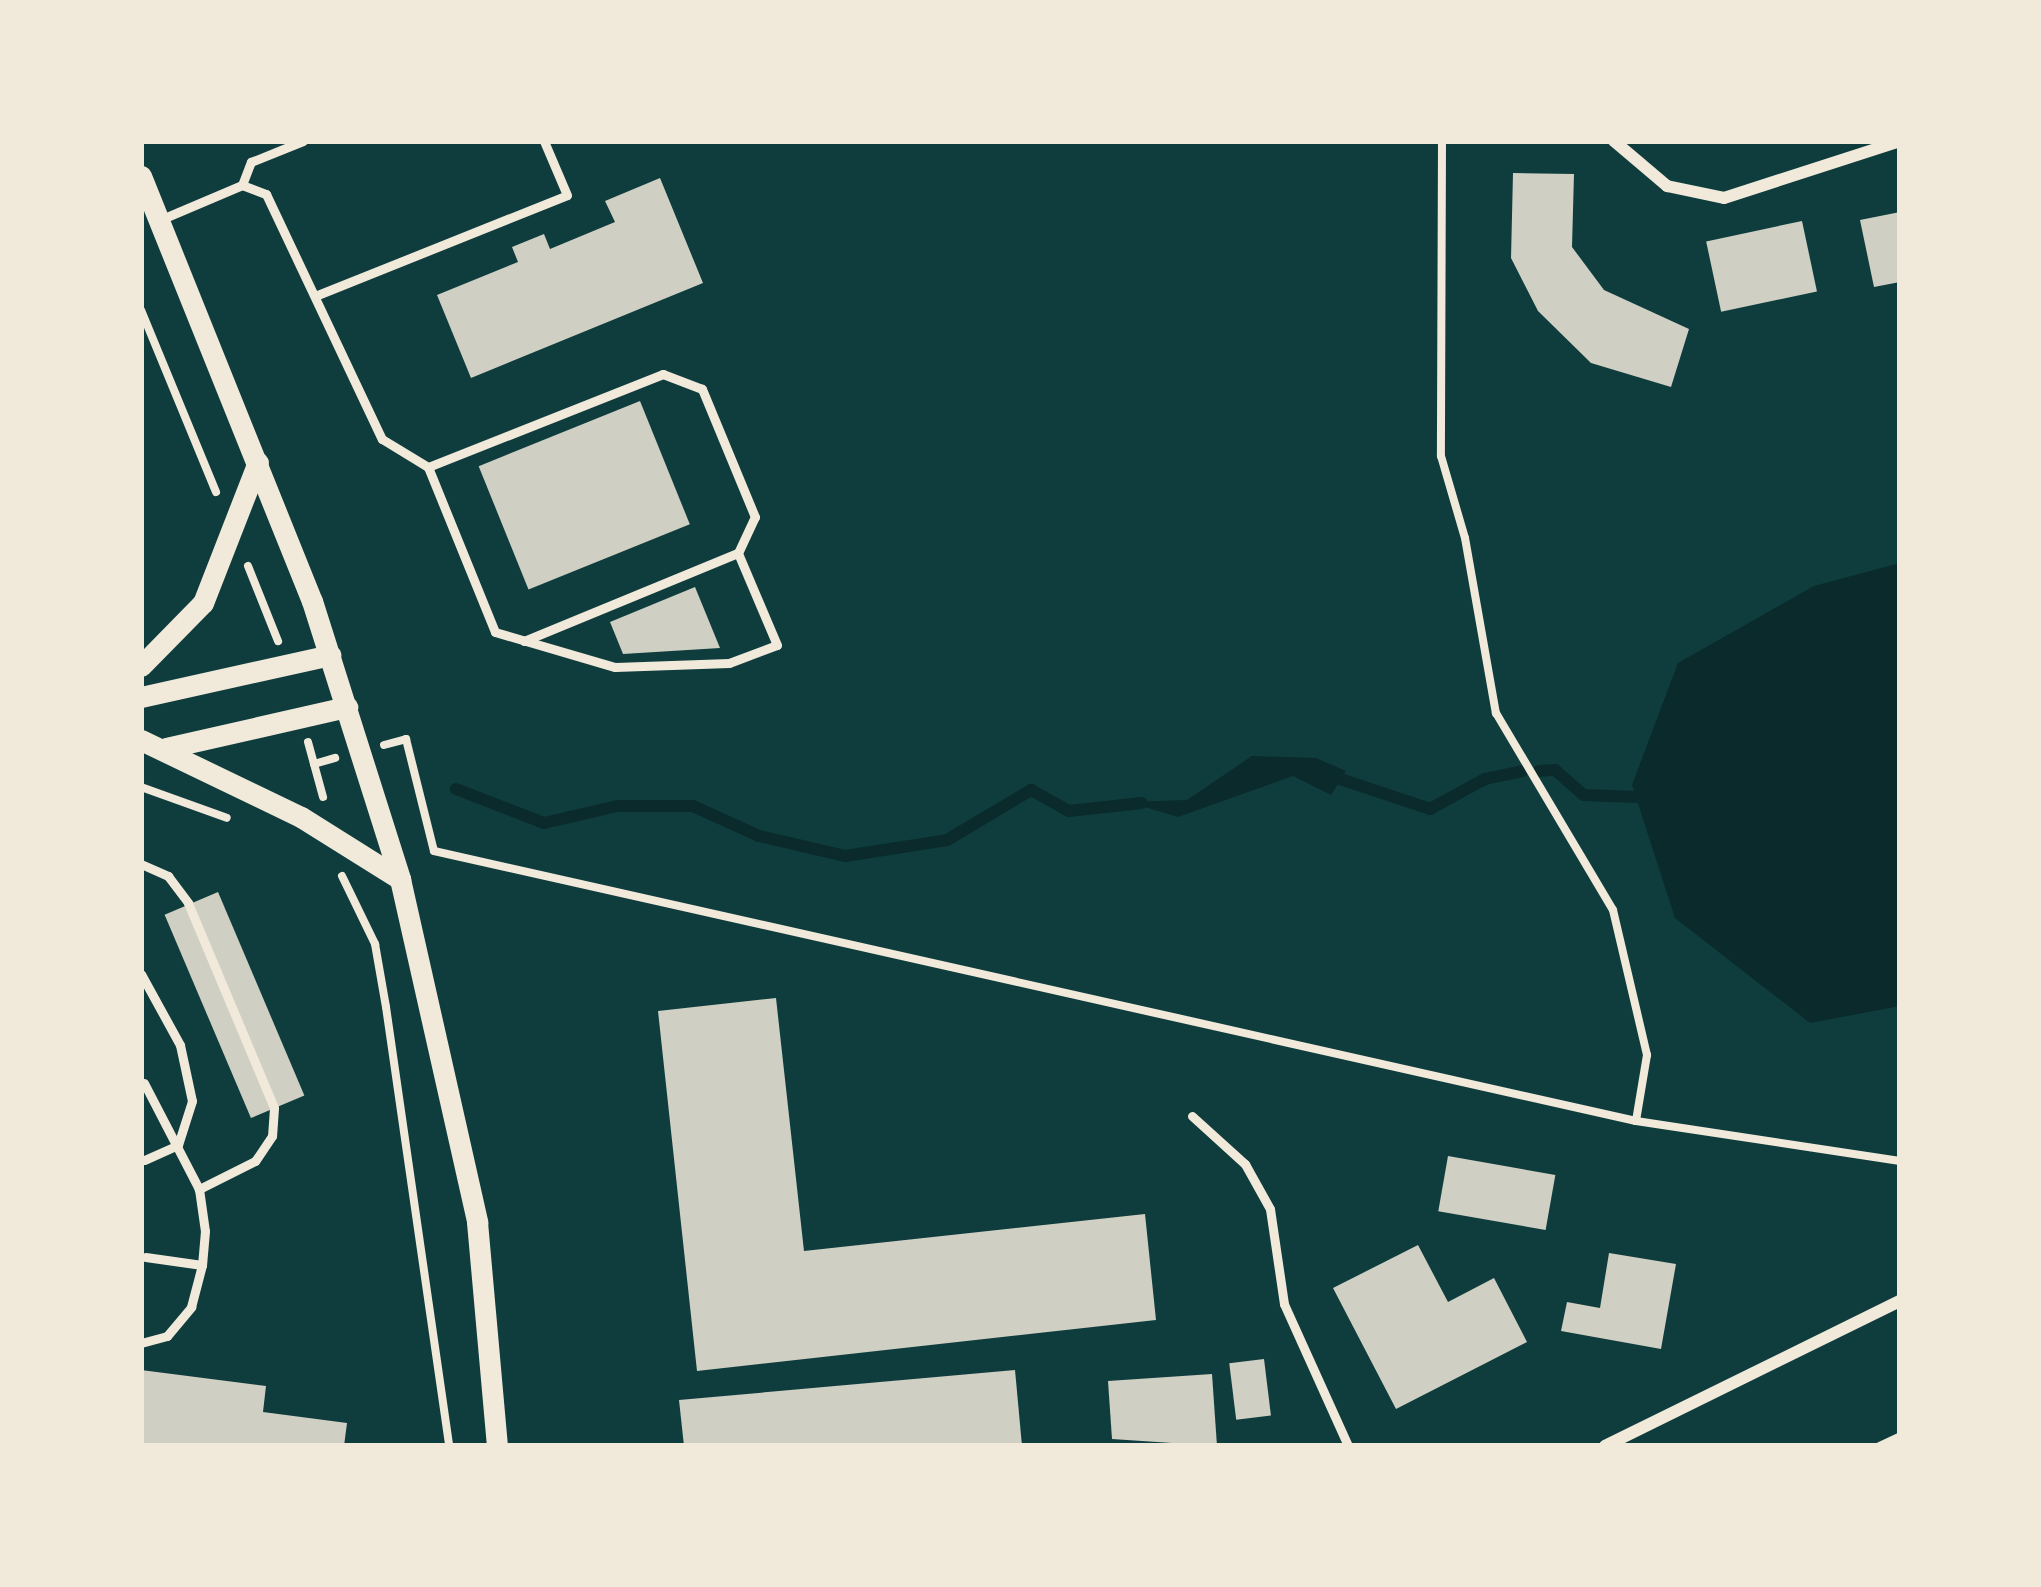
<!DOCTYPE html>
<style>
body{margin:0}
#map{position:relative;width:2041px;height:1587px;overflow:hidden;background:#0f3d3e;font-family:Montserrat,sans-serif}
div>[style]{position:absolute}
[style*='--x']{left:calc(var(--x)*1px);top:calc(var(--y)*1px);width:calc(var(--w)*1px);rotate:calc(var(--a)*1deg)}
.water>*{inset:0;background:#0a2a2b}
.stream>*{height:12px;margin:-6px;padding:0 6px;transform-origin:6px;border-radius:6px;background:#0a2a2b}
.building>*{inset:0;background:#cfcfc3;transform-origin:0 0}
.path>*{height:8px;margin:-4px;padding:0 4px;transform-origin:4px;border-radius:4px;background:#f1e9da}
.service>*{height:9px;margin:-4.5px;padding:0 4.5px;transform-origin:4.5px;border-radius:4.5px;background:#f1e9da}
.minor>*{height:12px;margin:-6px;padding:0 6px;transform-origin:6px;border-radius:6px;background:#f1e9da}
.tertiary>*{height:21px;margin:-10.5px;padding:0 10.5px;transform-origin:10.5px;border-radius:10.5px;background:#f1e9da}
span{translate:-50% -50%;white-space:nowrap;text-align:center;line-height:1.15;-webkit-text-stroke:9px #f1e9da;paint-order:stroke}
.frame{position:absolute;inset:0;border:144px solid #f1e9da;pointer-events:none}
</style>
<div id="map">
<div class="water">
<i style="clip-path:polygon(1900px 563px,1900px 1006px,1810px 1023px,1675px 918px,1632px 785px,1678px 663px,1814px 586px)"></i>
<i style="clip-path:polygon(1252px 756px,1316px 758px,1346px 771px,1331px 795px,1293px 776px,1178px 817px,1128px 802px,1187px 800px)"></i>
</div>
<div class="stream">
<i style="--x:1539;--y:771;--w:16;--a:-4"></i>
<i style="--x:1555;--y:770;--w:38;--a:41"></i>
<i style="--x:1584;--y:795;--w:52;--a:2.2"></i>
<i style="--x:1325;--y:774;--w:111;--a:18.4"></i>
<i style="--x:1430;--y:809;--w:63;--a:-28.6"></i>
<i style="--x:1485;--y:779;--w:38;--a:-12"></i>
<i style="--x:456;--y:789;--w:94;--a:21.1"></i>
<i style="--x:544;--y:823;--w:75;--a:-13.1"></i>
<i style="--x:617;--y:806;--w:76;--a:0"></i>
<i style="--x:693;--y:806;--w:72;--a:24.4"></i>
<i style="--x:759;--y:836;--w:88;--a:13.1"></i>
<i style="--x:845;--y:856;--w:103;--a:-8.9"></i>
<i style="--x:947;--y:840;--w:98;--a:-30.8"></i>
<i style="--x:1031;--y:790;--w:43;--a:28.9"></i>
<i style="--x:1069;--y:811;--w:73;--a:-6.3"></i>
</div>
<div class="building">
<i style="clip-path:polygon(1513px 173px,1574px 174px,1572px 247px,1604px 290px,1689px 329px,1671px 387px,1591px 363px,1538px 311px,1511px 258px)"></i>
<i style="clip-path:polygon(660px 178px,703px 283px,471px 378px,437px 295px,518px 262px,512px 247px,544px 234px,550px 249px,615px 222px,605px 201px)"></i>
<i style="clip-path:polygon(1900px 212px,1900px 282px,1874px 287px,1860px 220px)"></i>
<i style="left:1802px;top:221px;width:72px;height:98px;rotate:78deg"></i>
<i style="left:640px;top:401px;width:133px;height:174px;rotate:68deg"></i>
<i style="clip-path:polygon(695px 587px,720px 648px,623px 654px,610px 622px)"></i>
<i style="left:218px;top:892px;width:221px;height:58px;rotate:67deg"></i>
<i style="clip-path:polygon(776px 998px,804px 1251px,1145px 1214px,1156px 1320px,697px 1371px,658px 1011px)"></i>
<i style="left:1448px;top:1156px;width:109px;height:56px;rotate:10deg"></i>
<i style="clip-path:polygon(1418px 1245px,1448px 1302px,1494px 1278px,1527px 1342px,1396px 1409px,1333px 1288px)"></i>
<i style="clip-path:polygon(1609px 1253px,1676px 1264px,1661px 1349px,1561px 1331px,1567px 1302px,1600px 1308px)"></i>
<i style="left:1264px;top:1359px;width:57px;height:35px;rotate:83deg"></i>
<i style="clip-path:polygon(141px 1370px,266px 1386px,263px 1412px,347px 1423px,344px 1446px,141px 1446px)"></i>
<i style="clip-path:polygon(1015px 1370px,1022px 1446px,684px 1446px,679px 1400px)"></i>
<i style="clip-path:polygon(1212px 1374px,1217px 1446px,1112px 1439px,1108px 1381px)"></i>
</div>
<div class="path">
<i style="--x:1442;--y:141;--w:315;--a:90.2"></i>
<i style="--x:1441;--y:456;--w:85;--a:73.7"></i>
<i style="--x:1465;--y:538;--w:178;--a:80"></i>
<i style="--x:1496;--y:713;--w:229;--a:59.3"></i>
<i style="--x:1613;--y:910;--w:149;--a:76.8"></i>
<i style="--x:1647;--y:1055;--w:67;--a:99.5"></i>
<i style="--x:141;--y:310;--w:197;--a:67.6"></i>
<i style="--x:248;--y:566;--w:81;--a:68.2"></i>
<i style="--x:308;--y:742;--w:57;--a:74.7"></i>
<i style="--x:384;--y:745;--w:23;--a:-15"></i>
<i style="--x:406;--y:739;--w:115;--a:76"></i>
<i style="--x:434;--y:851;--w:1232;--a:12.66"></i>
<i style="--x:1636;--y:1121;--w:267;--a:8.6"></i>
<i style="--x:314;--y:764;--w:22;--a:-16"></i>
<i style="--x:141;--y:787;--w:91;--a:19.8"></i>
<i style="--x:342;--y:876;--w:76;--a:64.1"></i>
<i style="--x:375;--y:944;--w:64;--a:80.1"></i>
<i style="--x:386;--y:1007;--w:443;--a:81.8"></i>
</div>
<div class="service">
<i style="--x:242;--y:185;--w:25;--a:-69"></i>
<i style="--x:251;--y:162;--w:56;--a:-22"></i>
<i style="--x:162;--y:219;--w:87;--a:-23"></i>
<i style="--x:242;--y:185;--w:26;--a:21"></i>
<i style="--x:266;--y:194;--w:271;--a:64.7"></i>
<i style="--x:382;--y:439;--w:54;--a:31.3"></i>
<i style="--x:428;--y:467;--w:178;--a:67.9"></i>
<i style="--x:495;--y:632;--w:125;--a:16.3"></i>
<i style="--x:615;--y:667;--w:114;--a:-2"></i>
<i style="--x:729;--y:663;--w:51;--a:-20.6"></i>
<i style="--x:777;--y:645;--w:100;--a:-113"></i>
<i style="--x:738;--y:553;--w:40;--a:-65"></i>
<i style="--x:755;--y:517;--w:139;--a:-112.5"></i>
<i style="--x:702;--y:389;--w:42;--a:-159"></i>
<i style="--x:663;--y:374;--w:253;--a:158.4"></i>
<i style="--x:315;--y:296;--w:271;--a:-21.8"></i>
<i style="--x:567;--y:195;--w:59;--a:-113.1"></i>
<i style="--x:524;--y:641;--w:231;--a:-22.4"></i>
<i style="--x:141;--y:864;--w:30;--a:24"></i>
<i style="--x:168;--y:876;--w:34;--a:53"></i>
<i style="--x:188;--y:903;--w:222;--a:67.2"></i>
<i style="--x:274;--y:1108;--w:28;--a:94"></i>
<i style="--x:272;--y:1136;--w:30;--a:124"></i>
<i style="--x:255;--y:1161;--w:63;--a:153.4"></i>
<i style="--x:141;--y:974;--w:81;--a:61.2"></i>
<i style="--x:180;--y:1045;--w:57;--a:77.9"></i>
<i style="--x:192;--y:1101;--w:46;--a:107.7"></i>
<i style="--x:178;--y:1145;--w:37;--a:156"></i>
<i style="--x:144;--y:1083;--w:119;--a:62.6"></i>
<i style="--x:199;--y:1189;--w:42;--a:81.9"></i>
<i style="--x:205;--y:1231;--w:34;--a:95"></i>
<i style="--x:202;--y:1265;--w:57;--a:-171.9"></i>
<i style="--x:1192;--y:1116;--w:72;--a:42.2"></i>
<i style="--x:1245;--y:1164;--w:51;--a:60.9"></i>
<i style="--x:1270;--y:1209;--w:96;--a:81.6"></i>
<i style="--x:1284;--y:1304;--w:156;--a:65.7"></i>
<i style="--x:141;--y:1343;--w:27;--a:-15"></i>
<i style="--x:167;--y:1336;--w:38;--a:-50"></i>
<i style="--x:191;--y:1307;--w:43;--a:-75.3"></i>
<i style="--x:1879;--y:1446;--w:23;--a:-25"></i>
</div>
<div class="minor">
<i style="--x:1614;--y:141;--w:70;--a:40.3"></i>
<i style="--x:1667;--y:186;--w:58;--a:11.9"></i>
<i style="--x:1724;--y:198;--w:185;--a:-17.9"></i>
<i style="--x:1605;--y:1446;--w:329;--a:-26.2"></i>
</div>
<div class="tertiary">
<i style="--x:141;--y:176;--w:458;--a:68.1"></i>
<i style="--x:312;--y:601;--w:292;--a:72.4"></i>
<i style="--x:400;--y:879;--w:352;--a:77.3"></i>
<i style="--x:477;--y:1222;--w:225;--a:84.9"></i>
<i style="--x:141;--y:666;--w:88;--a:-45.5"></i>
<i style="--x:203;--y:603;--w:151;--a:-68.7"></i>
<i style="--x:141;--y:697;--w:194;--a:-12.5"></i>
<i style="--x:141;--y:740;--w:178;--a:25.7"></i>
<i style="--x:301;--y:817;--w:117;--a:32.1"></i>
<i style="--x:166;--y:748;--w:186;--a:-12.8"></i>
</div>
<div class="frame"></div>
</div>
